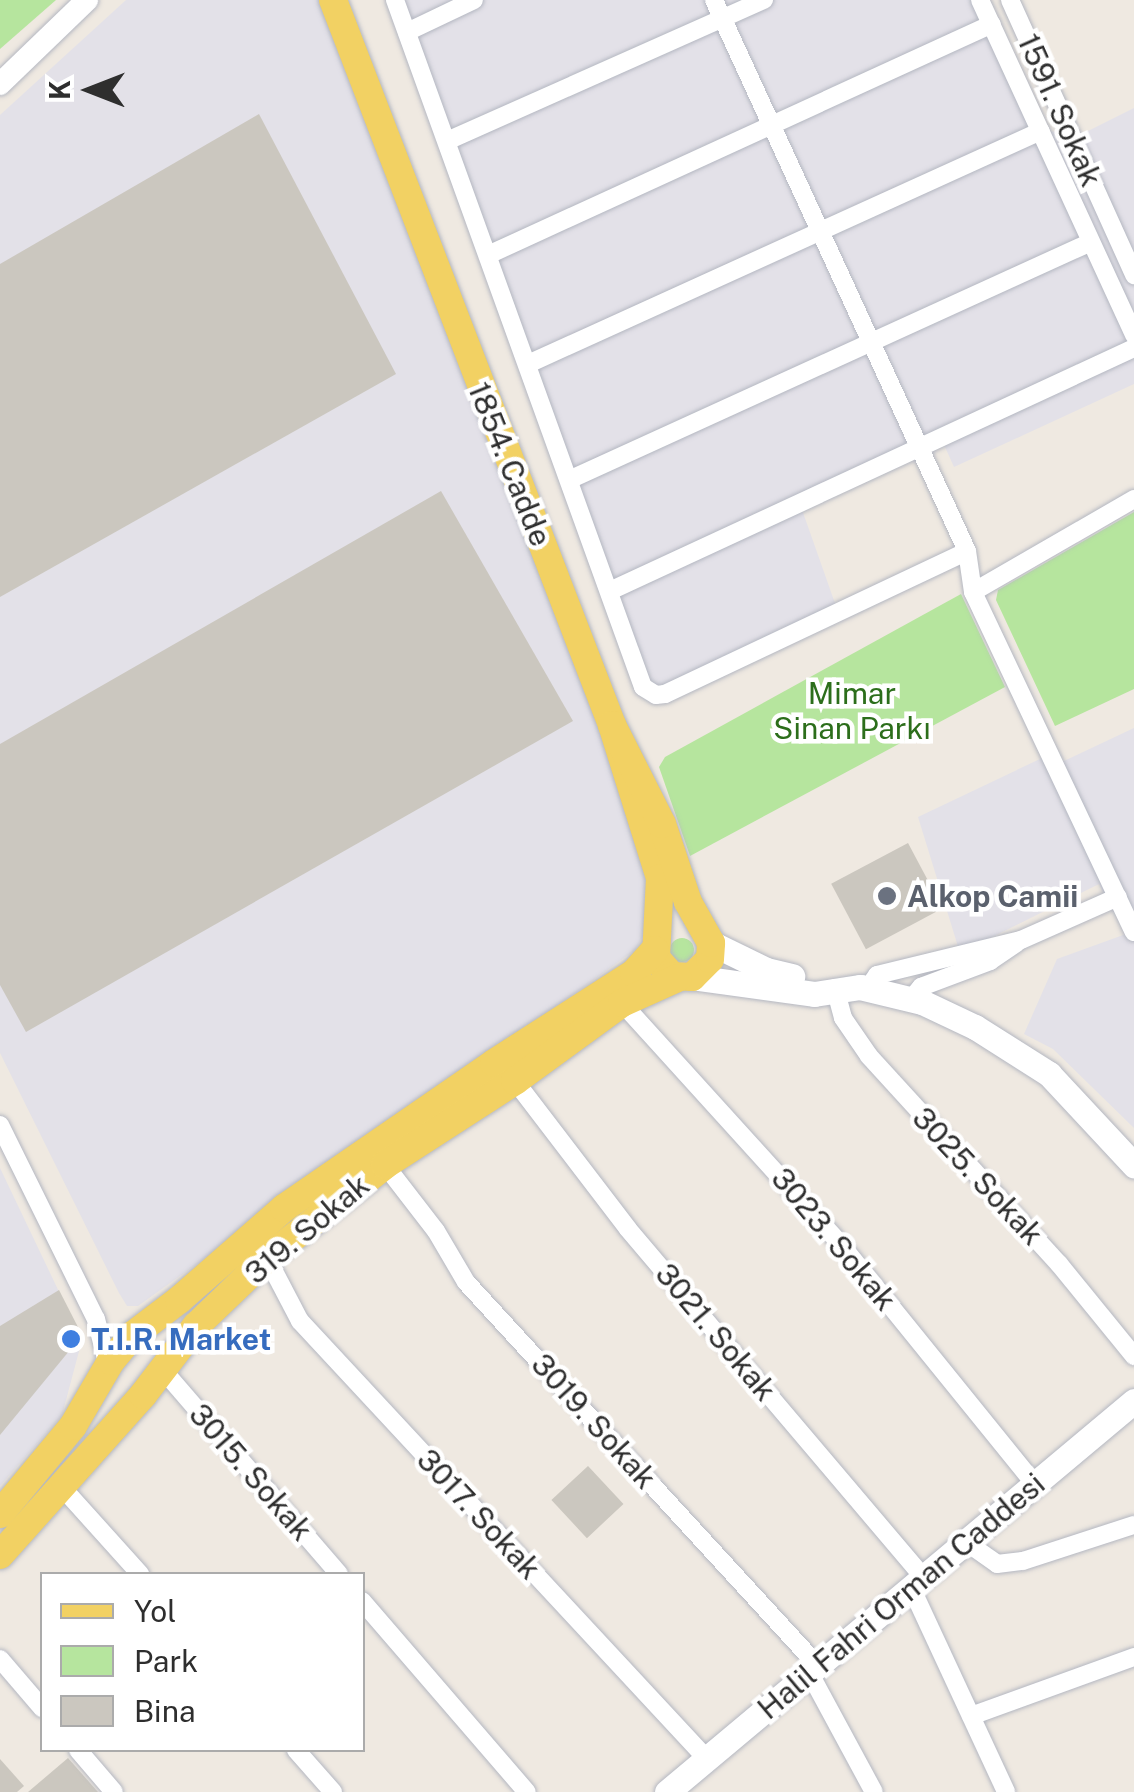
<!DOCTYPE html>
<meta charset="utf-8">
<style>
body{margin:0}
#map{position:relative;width:1134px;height:1792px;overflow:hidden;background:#efe9e1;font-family:"Public Sans",sans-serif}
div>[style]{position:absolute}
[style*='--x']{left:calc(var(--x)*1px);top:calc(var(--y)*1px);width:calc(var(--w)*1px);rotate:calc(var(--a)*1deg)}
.industrial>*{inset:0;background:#e3e1e8}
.green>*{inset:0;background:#b6e59e}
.round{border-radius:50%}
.building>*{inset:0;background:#cbc7bf;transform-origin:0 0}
.roads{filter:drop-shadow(0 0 2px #b4b7c1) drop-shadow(0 0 2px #b4b7c1)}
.minor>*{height:18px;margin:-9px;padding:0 9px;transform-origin:9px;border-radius:9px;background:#fff}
.tertiary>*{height:22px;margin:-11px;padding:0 11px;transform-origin:11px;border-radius:11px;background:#fff}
.secondary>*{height:25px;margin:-12.5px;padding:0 12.5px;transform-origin:12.5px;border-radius:12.5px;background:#fff}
.primary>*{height:28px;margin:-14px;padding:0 14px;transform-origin:14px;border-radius:14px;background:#f2d163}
.dots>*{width:28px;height:28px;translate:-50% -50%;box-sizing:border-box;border:5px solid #fff;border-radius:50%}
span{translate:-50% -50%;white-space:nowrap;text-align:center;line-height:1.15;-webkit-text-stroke:9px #fff;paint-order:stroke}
.street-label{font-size:30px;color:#2e2e2e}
.park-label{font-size:30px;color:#2c6e1b}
.worship-label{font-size:30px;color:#5b616d;font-weight:700}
.left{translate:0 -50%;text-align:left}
.shop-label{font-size:30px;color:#366cbe;font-weight:700}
.legend{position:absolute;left:40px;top:1572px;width:325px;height:180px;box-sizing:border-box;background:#fff;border:2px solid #ababab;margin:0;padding:12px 18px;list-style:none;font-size:30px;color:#2e2e2e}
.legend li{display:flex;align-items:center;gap:20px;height:50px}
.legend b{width:50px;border:2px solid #ababab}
.north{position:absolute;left:40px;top:40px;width:100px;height:100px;-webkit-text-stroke:8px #fff;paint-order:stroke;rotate:270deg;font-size:28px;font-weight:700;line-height:40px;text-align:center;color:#2e2e2e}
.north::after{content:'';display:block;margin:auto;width:35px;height:45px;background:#2e2e2e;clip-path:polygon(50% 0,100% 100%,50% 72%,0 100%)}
</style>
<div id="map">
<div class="industrial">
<i style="clip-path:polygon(126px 0,326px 0,639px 826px,651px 874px,647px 929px,635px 950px,138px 1306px,127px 1306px,119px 1293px,0 1053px,0 115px)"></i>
<i style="clip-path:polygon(395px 0,980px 0,1041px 131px,1084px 133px,1134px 108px,1134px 384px,954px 467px,941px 438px,800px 504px,837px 609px,649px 692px)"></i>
<i style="clip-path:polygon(1134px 728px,1134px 1128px,1053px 1049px,1024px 1034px,1057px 959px,1126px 934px,1099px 884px,960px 953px,918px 817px,1042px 758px,1047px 769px)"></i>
<i style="clip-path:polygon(0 1168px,82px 1340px,62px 1415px,0 1486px)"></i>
</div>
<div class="green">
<i style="clip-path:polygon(0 0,56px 0,0 49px)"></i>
<i style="clip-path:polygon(1134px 512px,1134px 689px,1055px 726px,996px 600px,998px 590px)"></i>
<i style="clip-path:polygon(961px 594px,1005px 687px,690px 856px,659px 767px,665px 757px)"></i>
<i class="round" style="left:670px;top:938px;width:24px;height:24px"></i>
</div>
<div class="building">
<i style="clip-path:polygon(259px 114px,396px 374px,0 597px,0 264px)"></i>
<i style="clip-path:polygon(441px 491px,573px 721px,26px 1032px,0 985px,0 744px)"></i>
<i style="left:908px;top:843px;width:74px;height:87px;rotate:62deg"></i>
<i style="clip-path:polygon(59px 1290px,80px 1331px,79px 1339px,0 1435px,0 1326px)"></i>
<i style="left:588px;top:1466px;width:52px;height:50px;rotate:47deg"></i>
<i style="clip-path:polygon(68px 1758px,98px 1792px,28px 1792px)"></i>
<i style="clip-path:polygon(0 1759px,24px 1786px,17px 1792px,0 1792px)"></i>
</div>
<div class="roads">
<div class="minor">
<i style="--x:395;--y:0;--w:730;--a:70.15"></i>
<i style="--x:643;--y:687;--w:15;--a:32"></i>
<i style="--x:656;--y:695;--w:9;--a:-6"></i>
<i style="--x:665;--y:694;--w:334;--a:-25.3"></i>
<i style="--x:714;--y:0;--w:606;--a:65.34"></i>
<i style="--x:967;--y:551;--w:41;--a:81.7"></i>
<i style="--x:973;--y:592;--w:376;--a:64.7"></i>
<i style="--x:980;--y:0;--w:369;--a:65.3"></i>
<i style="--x:1010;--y:0;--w:302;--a:65.7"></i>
<i style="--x:407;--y:32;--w:74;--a:-25.5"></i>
<i style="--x:447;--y:141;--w:347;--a:-24"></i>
<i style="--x:488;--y:255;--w:554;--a:-24.62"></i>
<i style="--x:528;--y:364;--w:563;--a:-24.43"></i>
<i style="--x:571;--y:479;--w:571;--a:-24.5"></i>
<i style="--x:612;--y:590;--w:575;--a:-24.87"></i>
<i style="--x:973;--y:592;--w:186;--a:-30"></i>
<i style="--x:835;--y:988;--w:31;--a:75"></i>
<i style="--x:843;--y:1018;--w:46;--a:55.6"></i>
<i style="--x:869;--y:1056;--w:282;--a:47.6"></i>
<i style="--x:1059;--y:1264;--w:119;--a:50.8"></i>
<i style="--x:868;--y:988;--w:16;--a:-55"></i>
<i style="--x:877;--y:975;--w:148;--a:-13.7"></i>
<i style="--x:1021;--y:940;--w:106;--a:-23.9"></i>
<i style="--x:911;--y:999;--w:16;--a:-50"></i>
<i style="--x:921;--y:987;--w:74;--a:-20.6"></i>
<i style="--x:990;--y:961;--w:32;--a:-34"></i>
<i style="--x:622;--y:1003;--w:328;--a:47.8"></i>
<i style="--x:842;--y:1246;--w:306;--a:51"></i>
<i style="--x:515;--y:1081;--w:186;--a:52.6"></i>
<i style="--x:628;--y:1229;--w:458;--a:49.7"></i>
<i style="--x:0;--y:1125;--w:216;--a:63.7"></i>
<i style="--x:96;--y:1319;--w:49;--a:75.7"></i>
<i style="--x:385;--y:1165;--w:83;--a:52.3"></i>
<i style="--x:436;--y:1231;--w:59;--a:59.5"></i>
<i style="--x:466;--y:1282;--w:521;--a:47.49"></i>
<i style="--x:267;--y:1258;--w:71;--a:62.4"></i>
<i style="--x:300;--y:1321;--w:598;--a:47.1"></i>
<i style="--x:162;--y:1369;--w:271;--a:49.2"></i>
<i style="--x:60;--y:1485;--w:120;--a:48"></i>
<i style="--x:966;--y:1542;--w:38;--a:35"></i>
<i style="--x:997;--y:1564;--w:26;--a:-7"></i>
<i style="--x:1023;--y:1561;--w:117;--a:-18"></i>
<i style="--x:911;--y:1587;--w:226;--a:65.1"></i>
<i style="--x:362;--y:1601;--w:252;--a:49.2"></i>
<i style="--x:0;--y:1659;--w:65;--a:49.4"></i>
<i style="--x:809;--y:1672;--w:136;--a:61.6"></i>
<i style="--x:971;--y:1716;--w:173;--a:-19.9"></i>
<i style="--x:78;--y:1750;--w:55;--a:49.4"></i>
<i style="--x:296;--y:1750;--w:56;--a:48.6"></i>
</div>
<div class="tertiary">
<i style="--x:0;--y:84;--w:121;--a:-44"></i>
</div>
<div class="secondary">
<i style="--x:711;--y:943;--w:61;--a:26.1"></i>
<i style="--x:766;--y:970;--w:27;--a:13"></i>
<i style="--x:692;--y:977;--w:123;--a:7.9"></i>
<i style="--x:814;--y:994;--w:47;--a:-8.7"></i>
<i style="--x:860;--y:987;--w:64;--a:13.6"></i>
<i style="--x:922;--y:1002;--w:59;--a:25.3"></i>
<i style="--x:975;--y:1027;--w:88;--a:32.4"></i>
<i style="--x:1049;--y:1074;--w:125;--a:47"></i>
<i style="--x:667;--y:1792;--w:609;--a:-39.94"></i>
</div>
<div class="primary">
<i style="--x:333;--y:0;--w:777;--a:68.95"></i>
<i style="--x:612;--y:725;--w:160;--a:72.6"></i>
<i style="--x:660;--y:878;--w:80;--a:92.9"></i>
<i style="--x:656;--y:958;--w:24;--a:48"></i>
<i style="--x:672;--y:976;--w:20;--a:3"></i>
<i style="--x:692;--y:977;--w:25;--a:-45"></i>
<i style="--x:710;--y:959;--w:16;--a:-86"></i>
<i style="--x:711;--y:943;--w:47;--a:-119.3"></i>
<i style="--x:688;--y:902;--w:82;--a:-108.4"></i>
<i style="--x:662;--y:824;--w:111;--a:-116.8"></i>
<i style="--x:0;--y:1514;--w:114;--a:-50.3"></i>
<i style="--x:73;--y:1426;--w:75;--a:-59.7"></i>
<i style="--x:111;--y:1361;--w:34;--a:-50"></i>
<i style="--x:133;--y:1335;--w:58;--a:-37.3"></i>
<i style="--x:179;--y:1300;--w:140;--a:-41.2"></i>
<i style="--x:284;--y:1208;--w:255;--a:-34.6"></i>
<i style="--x:494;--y:1063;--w:166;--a:-32.7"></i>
<i style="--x:634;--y:973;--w:31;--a:-48"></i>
<i style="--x:0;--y:1555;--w:215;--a:-48.2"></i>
<i style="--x:143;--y:1395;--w:87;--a:-52.5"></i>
<i style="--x:196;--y:1326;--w:98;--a:-43.8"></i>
<i style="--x:267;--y:1258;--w:150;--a:-38.2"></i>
<i style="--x:385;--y:1165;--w:155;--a:-32.9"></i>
<i style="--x:515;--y:1081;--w:132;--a:-36.1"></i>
<i style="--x:622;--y:1003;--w:61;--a:-24.1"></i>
</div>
</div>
<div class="dots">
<i style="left:887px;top:896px;background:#6b7280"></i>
<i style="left:71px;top:1339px;background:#3f7fe0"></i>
</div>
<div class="street-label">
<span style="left:1060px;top:110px;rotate:66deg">1591. Sokak</span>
<span style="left:510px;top:464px;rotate:68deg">1854. Cadde</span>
<span style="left:978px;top:1176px;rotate:47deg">3025. Sokak</span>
<span style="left:307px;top:1229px;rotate:-40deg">319. Sokak</span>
<span style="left:834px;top:1239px;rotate:50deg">3023. Sokak</span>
<span style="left:716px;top:1332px;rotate:50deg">3021. Sokak</span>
<span style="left:594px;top:1421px;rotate:48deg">3019. Sokak</span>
<span style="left:251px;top:1472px;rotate:49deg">3015. Sokak</span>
<span style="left:479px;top:1514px;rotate:47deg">3017. Sokak</span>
<span style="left:901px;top:1596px;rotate:-40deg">Halil Fahri Orman Caddesi</span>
</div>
<div class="park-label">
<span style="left:852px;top:710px">Mimar<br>Sinan Parkı</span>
</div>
<div class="worship-label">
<span class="left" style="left:907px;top:896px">Alkop Camii</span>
</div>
<div class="shop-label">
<span class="left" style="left:91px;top:1339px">T.I.R. Market</span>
</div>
<ul class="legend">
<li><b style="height:12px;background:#f2d163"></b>Yol</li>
<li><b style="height:28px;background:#b6e59e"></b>Park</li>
<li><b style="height:28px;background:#cbc7bf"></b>Bina</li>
</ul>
<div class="north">K</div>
</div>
